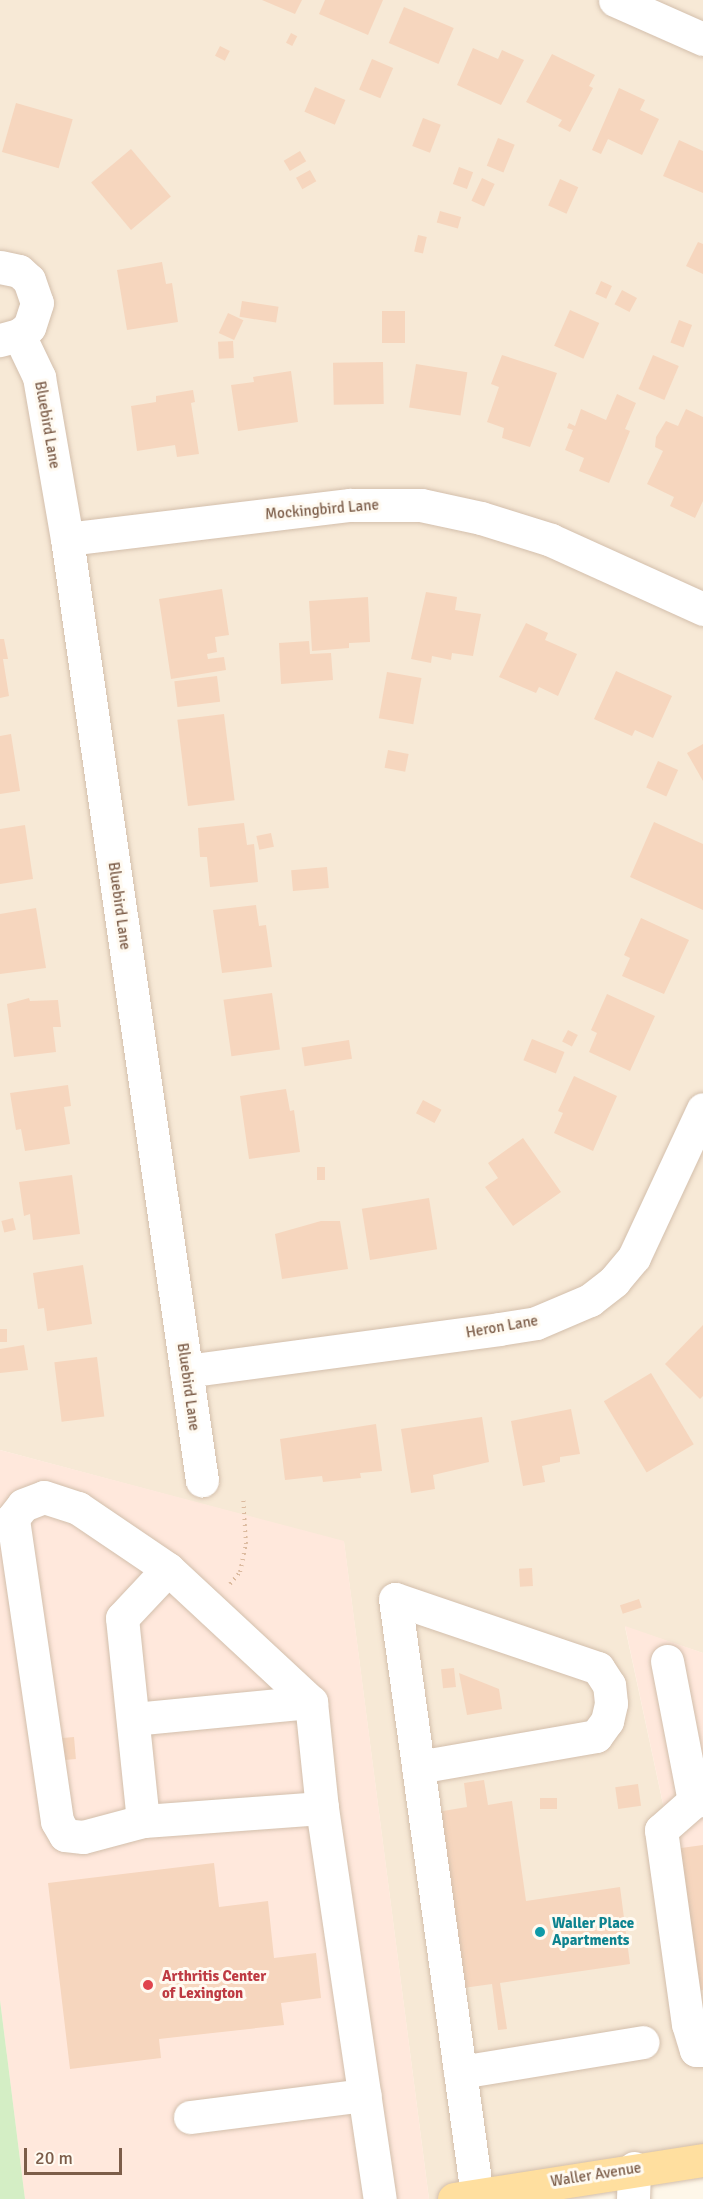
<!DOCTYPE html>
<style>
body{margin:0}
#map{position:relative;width:703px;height:2199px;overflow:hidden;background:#fef7e9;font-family:Signika,sans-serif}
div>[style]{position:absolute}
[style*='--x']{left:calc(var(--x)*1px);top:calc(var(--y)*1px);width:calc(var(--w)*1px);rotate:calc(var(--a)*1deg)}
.residential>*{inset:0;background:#f7e9d6}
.commercial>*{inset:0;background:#ffe8dc}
.green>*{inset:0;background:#d4eec5}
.building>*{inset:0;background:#f6d6be;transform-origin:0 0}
.path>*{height:4px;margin-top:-2px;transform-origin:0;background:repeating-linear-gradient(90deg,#dcba9f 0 1.5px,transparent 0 6px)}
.roads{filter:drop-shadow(0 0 2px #d3bfac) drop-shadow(0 0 2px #d3bfac)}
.minor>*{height:33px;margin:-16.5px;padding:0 16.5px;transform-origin:16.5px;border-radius:16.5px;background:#fff}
.major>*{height:33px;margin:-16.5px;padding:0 16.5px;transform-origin:16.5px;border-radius:16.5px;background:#ffdf9f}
.dots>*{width:16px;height:16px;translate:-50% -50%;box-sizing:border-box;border:3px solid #fffaf1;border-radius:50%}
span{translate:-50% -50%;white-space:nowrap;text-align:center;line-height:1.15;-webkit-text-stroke:6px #fffaf1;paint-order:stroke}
.street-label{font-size:15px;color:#7c5d49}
.culture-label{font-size:15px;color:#0d838f;font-weight:700}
.left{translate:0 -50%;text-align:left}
.health-label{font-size:15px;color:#be3a42;font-weight:700}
.scale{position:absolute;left:24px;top:2148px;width:98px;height:27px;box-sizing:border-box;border:3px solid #7c5d49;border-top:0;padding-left:8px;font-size:18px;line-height:21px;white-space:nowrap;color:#7c5d49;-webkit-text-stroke:4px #fffaf1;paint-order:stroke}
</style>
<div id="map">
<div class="residential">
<i style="clip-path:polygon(0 0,703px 0,703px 1653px,625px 1627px,703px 1991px,703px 2161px,458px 2199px,429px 2199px,344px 1542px,0 1450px)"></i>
</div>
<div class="commercial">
<i style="clip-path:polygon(0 1450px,344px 1541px,429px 2199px,25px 2199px,0 2000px)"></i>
<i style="clip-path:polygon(625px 1626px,703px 1653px,703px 1991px)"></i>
</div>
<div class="green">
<i style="clip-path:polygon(0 2000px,25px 2199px,0 2199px)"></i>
</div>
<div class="building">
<i style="clip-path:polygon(262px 0,302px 0,295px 14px)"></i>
<i style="clip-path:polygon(325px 0,383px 0,368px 35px,319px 14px)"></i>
<i style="left:404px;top:7px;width:54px;height:39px;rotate:23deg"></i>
<i style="left:291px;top:33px;width:7px;height:11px;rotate:27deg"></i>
<i style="left:220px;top:46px;width:11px;height:11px;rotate:27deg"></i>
<i style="clip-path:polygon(473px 48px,498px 59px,502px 50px,524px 60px,501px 105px,457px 85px)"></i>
<i style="clip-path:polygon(552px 54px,595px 75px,589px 86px,593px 88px,570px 132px,558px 126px,562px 120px,526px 102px)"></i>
<i style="left:372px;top:59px;width:23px;height:33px;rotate:23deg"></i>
<i style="left:315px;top:87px;width:33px;height:27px;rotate:23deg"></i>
<i style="clip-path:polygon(619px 88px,645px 100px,640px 110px,659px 119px,642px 155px,608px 139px,601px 154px,592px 150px)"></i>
<i style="left:16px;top:103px;width:59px;height:51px;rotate:16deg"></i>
<i style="left:423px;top:118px;width:19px;height:30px;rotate:21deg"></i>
<i style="left:498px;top:138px;width:18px;height:30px;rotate:22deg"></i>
<i style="clip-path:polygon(679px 140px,703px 151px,703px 193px,663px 176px)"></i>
<i style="left:131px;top:149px;width:62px;height:52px;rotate:50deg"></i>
<i style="left:300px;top:151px;width:12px;height:19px;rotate:59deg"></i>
<i style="left:459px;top:167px;width:15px;height:18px;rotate:20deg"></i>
<i style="left:310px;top:170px;width:13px;height:16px;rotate:61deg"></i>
<i style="left:482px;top:178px;width:14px;height:25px;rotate:25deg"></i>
<i style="left:560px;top:179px;width:20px;height:29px;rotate:24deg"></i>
<i style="left:440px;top:211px;width:22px;height:12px;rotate:16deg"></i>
<i style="left:418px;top:235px;width:9px;height:17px;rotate:13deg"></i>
<i style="clip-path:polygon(698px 242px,703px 244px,703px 274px,686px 266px)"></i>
<i style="clip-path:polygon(162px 262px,166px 284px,172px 283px,178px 322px,127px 330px,117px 270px)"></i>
<i style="left:601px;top:281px;width:12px;height:14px;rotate:24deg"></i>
<i style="left:622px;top:290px;width:17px;height:16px;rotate:28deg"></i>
<i style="left:242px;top:301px;width:37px;height:16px;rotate:9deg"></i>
<i style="left:570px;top:310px;width:32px;height:39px;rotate:24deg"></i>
<i style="left:382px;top:311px;width:23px;height:32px"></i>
<i style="left:228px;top:313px;width:17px;height:22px;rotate:25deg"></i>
<i style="left:679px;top:320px;width:14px;height:24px;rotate:21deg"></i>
<i style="left:233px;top:341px;width:17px;height:15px;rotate:87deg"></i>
<i style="clip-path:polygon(502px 355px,557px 373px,530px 447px,502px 438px,504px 428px,487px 422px,499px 387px,491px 384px)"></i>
<i style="left:653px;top:355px;width:28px;height:37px;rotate:23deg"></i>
<i style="left:383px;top:362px;width:42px;height:50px;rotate:89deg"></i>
<i style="left:416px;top:364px;width:52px;height:44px;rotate:9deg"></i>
<i style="clip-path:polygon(291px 371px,298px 422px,238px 431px,231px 385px,254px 382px,253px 377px)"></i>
<i style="clip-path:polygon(193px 390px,195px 402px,191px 403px,199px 454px,177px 457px,175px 445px,137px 451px,131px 406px,156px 402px,156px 396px)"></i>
<i style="clip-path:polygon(617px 394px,636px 403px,625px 429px,630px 431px,609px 483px,579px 471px,584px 458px,565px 450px,573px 430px,567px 428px,569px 423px,575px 426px,581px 409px,606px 420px)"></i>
<i style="clip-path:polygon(686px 409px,703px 417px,703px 501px,695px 518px,670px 506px,674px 497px,647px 484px,663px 451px,655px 447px,656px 437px,666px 421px,678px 426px)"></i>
<i style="clip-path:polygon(222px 589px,229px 635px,215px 637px,217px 652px,207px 654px,208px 659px,224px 657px,226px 670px,171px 679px,159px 599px)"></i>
<i style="clip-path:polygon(426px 592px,457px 597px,455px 610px,481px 614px,473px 656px,452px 653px,451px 660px,432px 656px,431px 663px,411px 659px)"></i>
<i style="clip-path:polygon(368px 597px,370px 642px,349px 643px,349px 648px,312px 651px,309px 601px)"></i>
<i style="clip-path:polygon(526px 623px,548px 633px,545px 640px,577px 654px,558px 696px,539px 687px,536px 693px,499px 677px)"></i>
<i style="clip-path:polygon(0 639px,4px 639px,8px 659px,3px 659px,9px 696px,0 698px)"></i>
<i style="clip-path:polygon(309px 641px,310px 654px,331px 653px,333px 680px,281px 684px,279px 643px)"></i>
<i style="clip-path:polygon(616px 671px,672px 696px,653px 738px,635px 730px,632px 736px,594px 719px)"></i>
<i style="left:387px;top:672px;width:35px;height:47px;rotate:10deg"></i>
<i style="left:217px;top:676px;width:26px;height:43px;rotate:83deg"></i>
<i style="left:224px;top:714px;width:87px;height:47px;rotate:83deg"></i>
<i style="clip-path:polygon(11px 734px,20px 791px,0 794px,0 736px)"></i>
<i style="clip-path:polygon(703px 744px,703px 781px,687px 753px)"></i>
<i style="left:388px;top:750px;width:21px;height:18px;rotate:11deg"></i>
<i style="left:658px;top:761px;width:22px;height:29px;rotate:24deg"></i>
<i style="clip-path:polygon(654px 822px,703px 844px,703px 910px,630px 877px)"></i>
<i style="clip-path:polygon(244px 823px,247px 845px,254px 844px,258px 882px,210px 887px,207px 857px,200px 857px,198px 828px)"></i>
<i style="clip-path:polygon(25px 825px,33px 879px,0 884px,0 829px)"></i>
<i style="left:271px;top:833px;width:14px;height:15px;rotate:78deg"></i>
<i style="left:327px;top:867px;width:21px;height:36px;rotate:85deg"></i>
<i style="clip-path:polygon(256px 905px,259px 926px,266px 925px,272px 967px,222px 973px,213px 910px)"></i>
<i style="clip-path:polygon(36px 908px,46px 968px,0 974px,0 914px)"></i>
<i style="clip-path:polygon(641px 918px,689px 940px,664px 994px,622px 976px,630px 958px,624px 955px)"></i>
<i style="left:272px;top:993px;width:57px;height:49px;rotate:82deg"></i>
<i style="clip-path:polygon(607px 994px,655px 1016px,630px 1071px,589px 1052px,597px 1033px,591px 1030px)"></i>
<i style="clip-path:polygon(29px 998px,30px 1001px,58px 1000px,61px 1027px,53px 1027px,56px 1052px,14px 1057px,7px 1004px)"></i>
<i style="left:568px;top:1030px;width:11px;height:13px;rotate:27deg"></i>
<i style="left:532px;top:1039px;width:35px;height:23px;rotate:22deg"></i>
<i style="left:349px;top:1040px;width:19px;height:48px;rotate:81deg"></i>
<i style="clip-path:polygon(574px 1076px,617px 1096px,593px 1151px,554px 1133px,563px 1113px,558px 1111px)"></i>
<i style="clip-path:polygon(68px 1085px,71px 1106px,64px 1107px,70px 1144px,25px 1151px,21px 1129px,16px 1130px,10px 1093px)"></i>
<i style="clip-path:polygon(286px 1089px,290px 1111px,294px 1110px,300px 1152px,249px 1159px,240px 1096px)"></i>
<i style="left:423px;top:1100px;width:21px;height:15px;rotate:28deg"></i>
<i style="clip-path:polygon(523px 1138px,561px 1192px,513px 1226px,485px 1187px,498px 1178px,488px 1163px)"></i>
<i style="left:317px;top:1167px;width:8px;height:13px"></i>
<i style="clip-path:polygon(72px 1175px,80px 1234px,33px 1240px,30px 1214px,24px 1216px,19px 1182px)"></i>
<i style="left:429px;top:1198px;width:52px;height:68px;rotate:81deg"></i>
<i style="left:13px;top:1218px;width:12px;height:12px;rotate:76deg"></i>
<i style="clip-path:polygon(321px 1221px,340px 1221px,348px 1269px,282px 1279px,275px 1234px)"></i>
<i style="clip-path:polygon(83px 1265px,92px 1324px,47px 1331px,44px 1308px,38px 1309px,33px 1273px)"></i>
<i style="clip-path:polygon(703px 1325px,703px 1396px,700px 1399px,665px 1364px)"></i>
<i style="left:0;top:1329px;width:7px;height:13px"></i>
<i style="clip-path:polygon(24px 1345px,28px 1370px,0 1373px,0 1349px)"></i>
<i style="left:97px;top:1357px;width:60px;height:43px;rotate:83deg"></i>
<i style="left:651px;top:1373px;width:83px;height:55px;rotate:59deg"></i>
<i style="clip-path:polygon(571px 1409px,580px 1454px,560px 1457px,560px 1462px,542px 1466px,545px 1482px,523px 1486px,511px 1421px)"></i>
<i style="clip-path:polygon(482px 1417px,489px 1462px,433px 1475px,435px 1489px,411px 1493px,401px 1429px)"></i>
<i style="clip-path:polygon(376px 1424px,382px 1471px,360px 1473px,361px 1478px,323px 1482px,322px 1476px,285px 1480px,280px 1439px)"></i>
<i style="left:532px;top:1568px;width:18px;height:13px;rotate:87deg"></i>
<i style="left:639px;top:1599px;width:9px;height:20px;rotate:72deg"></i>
<i style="left:454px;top:1668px;width:19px;height:13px;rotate:84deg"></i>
<i style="clip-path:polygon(459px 1673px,499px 1689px,502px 1709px,467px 1715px)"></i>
<i style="left:74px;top:1737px;width:22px;height:23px;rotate:85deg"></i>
<i style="clip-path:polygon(484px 1780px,488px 1805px,512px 1801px,526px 1901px,620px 1887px,630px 1964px,500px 1983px,507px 2029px,498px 2030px,492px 1984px,463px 1988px,437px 1812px,467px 1807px,464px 1783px)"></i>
<i style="left:638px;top:1784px;width:22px;height:23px;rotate:82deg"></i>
<i style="left:540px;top:1798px;width:17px;height:11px"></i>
<i style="clip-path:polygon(703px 1845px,703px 1990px,693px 1991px,674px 1849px)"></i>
<i style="clip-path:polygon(214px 1863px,219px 1907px,268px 1901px,274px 1958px,316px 1953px,321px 1998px,281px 2003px,284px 2025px,159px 2039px,161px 2058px,70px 2069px,48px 1883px)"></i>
</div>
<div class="path">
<i style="--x:230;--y:1584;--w:16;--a:-50"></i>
<i style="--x:240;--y:1572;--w:29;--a:-78"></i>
<i style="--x:246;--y:1544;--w:48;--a:-93.6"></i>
</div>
<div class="roads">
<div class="minor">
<i style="--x:615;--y:0;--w:96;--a:23.9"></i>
<i style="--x:0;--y:267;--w:19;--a:12"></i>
<i style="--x:19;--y:271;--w:13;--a:42"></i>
<i style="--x:29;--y:280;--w:24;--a:71"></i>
<i style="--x:37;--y:303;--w:25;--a:108"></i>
<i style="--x:29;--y:327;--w:13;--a:141"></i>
<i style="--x:19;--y:335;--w:20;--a:165"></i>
<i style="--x:19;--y:335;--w:47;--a:64.5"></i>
<i style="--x:39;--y:377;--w:164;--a:80.2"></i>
<i style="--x:67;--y:539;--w:951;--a:81.84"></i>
<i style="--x:67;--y:539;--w:285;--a:-6.9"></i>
<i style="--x:350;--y:505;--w:71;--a:0"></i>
<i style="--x:421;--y:505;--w:61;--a:12.2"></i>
<i style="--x:481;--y:518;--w:73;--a:17.4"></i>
<i style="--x:551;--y:540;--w:167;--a:24.4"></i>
<i style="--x:186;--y:1371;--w:316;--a:-7.6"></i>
<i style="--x:499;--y:1329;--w:37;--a:-9"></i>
<i style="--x:536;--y:1323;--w:59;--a:-23.1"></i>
<i style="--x:590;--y:1300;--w:31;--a:-38"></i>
<i style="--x:614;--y:1281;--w:31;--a:-50"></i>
<i style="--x:634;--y:1257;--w:163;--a:-65"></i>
<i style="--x:667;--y:1661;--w:143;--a:79.1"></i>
<i style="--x:133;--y:1719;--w:179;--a:-5.5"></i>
<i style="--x:418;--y:1767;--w:181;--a:-9.9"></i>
<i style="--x:596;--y:1736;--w:19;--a:-54"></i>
<i style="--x:607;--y:1721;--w:18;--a:-77"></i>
<i style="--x:611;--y:1703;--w:18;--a:-96"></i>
<i style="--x:609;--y:1685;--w:20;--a:-123"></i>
<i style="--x:598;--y:1668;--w:214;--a:-161.2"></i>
<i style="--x:395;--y:1599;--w:602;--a:82.17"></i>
<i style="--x:703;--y:1800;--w:9;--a:174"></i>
<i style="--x:694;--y:1801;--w:44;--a:138.7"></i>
<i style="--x:661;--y:1830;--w:196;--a:82.1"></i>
<i style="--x:688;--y:2024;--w:27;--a:73"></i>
<i style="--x:696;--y:2050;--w:7;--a:0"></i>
<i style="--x:322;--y:1808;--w:179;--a:175.8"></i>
<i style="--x:143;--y:1821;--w:204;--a:-95.9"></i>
<i style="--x:122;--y:1618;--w:67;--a:-46.8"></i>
<i style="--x:168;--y:1569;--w:195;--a:42.9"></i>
<i style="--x:311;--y:1702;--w:107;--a:84.1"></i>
<i style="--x:322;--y:1808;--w:395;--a:81.6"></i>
<i style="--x:143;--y:1821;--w:62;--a:165.1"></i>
<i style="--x:83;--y:1837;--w:18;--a:-174"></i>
<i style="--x:65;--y:1835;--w:16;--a:-120"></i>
<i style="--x:57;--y:1821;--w:306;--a:-98.3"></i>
<i style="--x:13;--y:1518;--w:16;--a:-52"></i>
<i style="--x:23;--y:1505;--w:22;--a:-21"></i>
<i style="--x:44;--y:1497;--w:36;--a:18"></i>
<i style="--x:78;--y:1508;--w:109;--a:34.1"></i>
<i style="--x:460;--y:2072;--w:185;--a:-9.3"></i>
<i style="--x:190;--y:2117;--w:176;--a:-7.2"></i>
<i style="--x:633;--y:2199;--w:31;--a:-88"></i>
</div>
<div class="major">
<i style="--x:454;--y:2199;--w:252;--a:-8.9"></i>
</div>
</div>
<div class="dots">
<i style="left:540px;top:1932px;background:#0f9aa8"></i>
<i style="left:148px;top:1985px;background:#e0444e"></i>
</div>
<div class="street-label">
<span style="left:47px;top:425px;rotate:80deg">Bluebird Lane</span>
<span style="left:322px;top:510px;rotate:-5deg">Mockingbird Lane</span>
<span style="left:119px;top:906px;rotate:82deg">Bluebird Lane</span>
<span style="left:502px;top:1327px;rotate:-10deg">Heron Lane</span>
<span style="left:188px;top:1387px;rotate:82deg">Bluebird Lane</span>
<span style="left:596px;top:2175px;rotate:-9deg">Waller Avenue</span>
</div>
<div class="culture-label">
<span class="left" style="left:552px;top:1932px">Waller Place<br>Apartments</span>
</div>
<div class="health-label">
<span class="left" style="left:162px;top:1985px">Arthritis Center<br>of Lexington</span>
</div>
<div class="scale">20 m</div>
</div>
